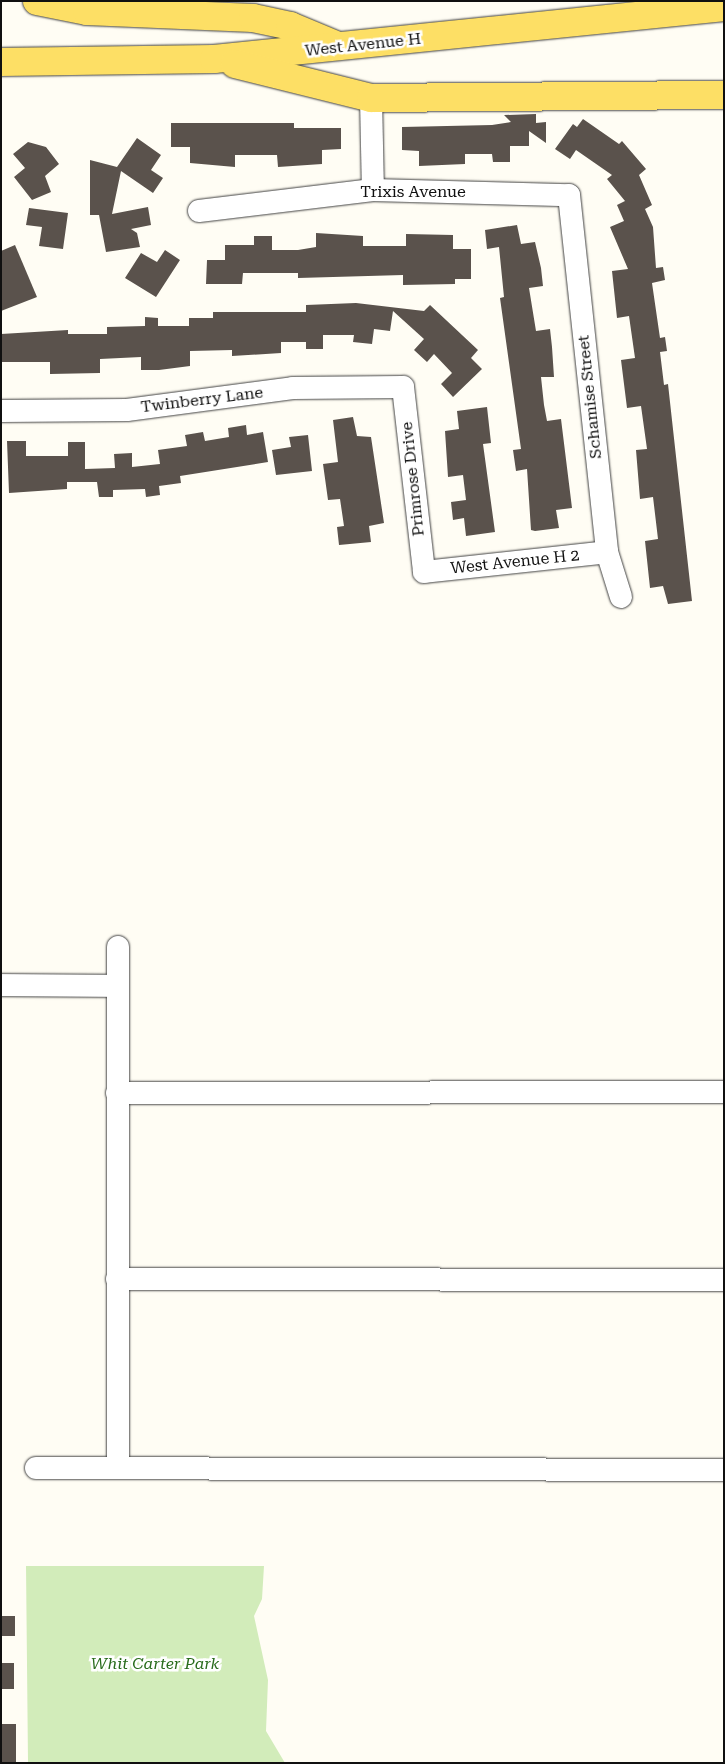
<!DOCTYPE html>
<style>
body{margin:0}
#map{position:relative;width:725px;height:1764px;overflow:hidden;background:#fffdf4;font-family:"Roboto Serif",serif}
div>[style]{position:absolute}
[style*='--x']{left:calc(var(--x)*1px);top:calc(var(--y)*1px);width:calc(var(--w)*1px);rotate:calc(var(--a)*1deg)}
.green>*{inset:0;background:#d2ecba}
.building>*{inset:0;background:#5a524c;transform-origin:0 0}
.roads{filter:drop-shadow(0 0 1px #434343) drop-shadow(0 0 1px #434343)}
.minor>*{height:22px;margin:-11px;padding:0 11px;transform-origin:11px;border-radius:11px;background:#fff}
.major>*{height:28px;margin:-14px;padding:0 14px;transform-origin:14px;border-radius:14px;background:#fddf65}
span{translate:-50% -50%;white-space:nowrap;text-align:center;line-height:1.15;-webkit-text-stroke:5px #fff;paint-order:stroke}
.street-label{font-size:16px;color:#101010}
.park-label{font-size:16px;color:#296c1c;font-style:italic}
.frame{position:absolute;inset:0;border:2px solid #101010;pointer-events:none}
</style>
<div id="map">
<div class="green">
<i style="clip-path:polygon(26px 1566px,264px 1566px,262px 1599px,254px 1616px,268px 1680px,266px 1731px,285px 1763px,28px 1763px)"></i>
</div>
<div class="building">
<i style="clip-path:polygon(536px 114px,536px 123px,546px 122px,546px 143px,529px 131px,529px 146px,510px 146px,510px 162px,493px 162px,492px 154px,465px 154px,465px 164px,419px 166px,419px 151px,402px 150px,402px 127px,492px 125px,511px 122px,504px 115px)"></i>
<i style="clip-path:polygon(583px 119px,619px 144px,622px 141px,646px 169px,639px 175px,652px 205px,645px 209px,653px 227px,656px 268px,663px 267px,665px 280px,652px 283px,660px 338px,665px 337px,667px 351px,660px 352px,664px 385px,668px 384px,692px 601px,668px 604px,663px 586px,650px 588px,645px 541px,658px 539px,653px 497px,640px 499px,636px 450px,647px 449px,641px 406px,627px 408px,621px 360px,635px 358px,629px 316px,617px 318px,612px 271px,628px 269px,610px 227px,624px 221px,617px 205px,625px 201px,607px 179px,612px 175px,576px 150px,570px 159px,555px 149px,573px 124px,577px 127px)"></i>
<i style="clip-path:polygon(171px 123px,294px 123px,294px 128px,341px 128px,341px 149px,322px 150px,322px 164px,278px 167px,277px 155px,235px 155px,235px 167px,190px 163px,190px 147px,171px 147px)"></i>
<i style="clip-path:polygon(137px 138px,161px 155px,151px 170px,163px 178px,153px 193px,121px 171px,112px 214px,148px 207px,151px 225px,131px 229px,137px 233px,140px 247px,106px 252px,99px 215px,90px 215px,90px 160px,117px 167px)"></i>
<i style="clip-path:polygon(28px 142px,46px 147px,59px 164px,45px 176px,51px 192px,32px 200px,14px 177px,25px 168px,13px 154px)"></i>
<i style="clip-path:polygon(29px 208px,68px 213px,63px 249px,39px 246px,42px 227px,26px 225px)"></i>
<i style="clip-path:polygon(517px 225px,521px 244px,535px 242px,541px 268px,543px 286px,529px 288px,536px 331px,550px 329px,552px 347px,554px 377px,541px 377px,544px 405px,547px 421px,561px 419px,572px 508px,556px 510px,559px 528px,535px 531px,531px 530px,527px 469px,516px 471px,513px 450px,521px 449px,500px 298px,504px 297px,499px 247px,487px 249px,485px 230px)"></i>
<i style="clip-path:polygon(316px 233px,363px 236px,363px 246px,406px 246px,406px 234px,453px 235px,453px 249px,471px 249px,471px 279px,455px 279px,455px 284px,403px 285px,403px 275px,298px 278px,298px 273px,243px 273px,242px 284px,206px 284px,207px 260px,225px 260px,225px 245px,254px 245px,254px 236px,272px 236px,272px 250px,298px 250px,316px 247px)"></i>
<i style="clip-path:polygon(15px 245px,37px 297px,1px 311px,1px 251px)"></i>
<i style="clip-path:polygon(165px 250px,180px 260px,156px 297px,125px 278px,141px 253px,157px 262px)"></i>
<i style="clip-path:polygon(356px 303px,424px 311px,430px 305px,478px 350px,471px 358px,482px 369px,453px 397px,441px 384px,452px 373px,434px 354px,427px 362px,414px 350px,424px 339px,393px 311px,390px 331px,374px 329px,372px 344px,353px 342px,354px 335px,323px 335px,323px 349px,306px 349px,306px 342px,281px 342px,281px 353px,232px 356px,232px 350px,190px 351px,190px 366px,159px 370px,141px 370px,141px 357px,100px 359px,100px 373px,50px 374px,50px 362px,1px 362px,1px 334px,68px 330px,68px 334px,107px 334px,107px 327px,145px 326px,145px 317px,158px 318px,158px 326px,189px 326px,189px 318px,213px 318px,213px 312px,306px 312px,306px 305px)"></i>
<i style="clip-path:polygon(487px 407px,491px 443px,483px 444px,495px 532px,466px 536px,464px 518px,453px 520px,451px 502px,466px 500px,463px 475px,448px 477px,445px 431px,459px 429px,457px 411px)"></i>
<i style="clip-path:polygon(353px 417px,357px 436px,371px 437px,384px 523px,369px 526px,371px 542px,339px 545px,337px 527px,344px 526px,340px 499px,328px 500px,323px 464px,338px 462px,333px 420px)"></i>
<i style="clip-path:polygon(246px 425px,247px 435px,263px 432px,268px 462px,180px 476px,181px 483px,159px 486px,160px 495px,146px 497px,145px 489px,113px 490px,113px 497px,99px 497px,97px 482px,67px 482px,67px 489px,9px 493px,7px 441px,26px 441px,26px 456px,68px 456px,68px 442px,85px 442px,85px 469px,115px 468px,114px 454px,132px 453px,132px 467px,160px 464px,158px 450px,187px 446px,185px 435px,203px 432px,205px 441px,229px 437px,228px 428px)"></i>
<i style="clip-path:polygon(308px 435px,312px 471px,276px 475px,272px 450px,291px 447px,289px 437px)"></i>
<i style="left:1px;top:1616px;width:14px;height:20px"></i>
<i style="left:1px;top:1663px;width:13px;height:26px"></i>
<i style="left:1px;top:1724px;width:15px;height:39px"></i>
</div>
<div class="roads">
<div class="minor">
<i style="--x:371;--y:98;--w:92;--a:88.8"></i>
<i style="--x:199;--y:211;--w:175;--a:-6.9"></i>
<i style="--x:373;--y:190;--w:196;--a:1.5"></i>
<i style="--x:569;--y:195;--w:359;--a:83.9"></i>
<i style="--x:607;--y:552;--w:47;--a:72.7"></i>
<i style="--x:1;--y:411;--w:126;--a:-0.5"></i>
<i style="--x:127;--y:410;--w:167;--a:-7.5"></i>
<i style="--x:293;--y:388;--w:110;--a:-0.5"></i>
<i style="--x:403;--y:387;--w:186;--a:83.5"></i>
<i style="--x:424;--y:572;--w:184;--a:-6.2"></i>
<i style="--x:118;--y:947;--w:521;--a:90"></i>
<i style="--x:1;--y:985;--w:117;--a:0.5"></i>
<i style="--x:117;--y:1093;--w:607;--a:-0.09"></i>
<i style="--x:117;--y:1279;--w:607;--a:0.09"></i>
<i style="--x:36;--y:1468;--w:688;--a:0.17"></i>
</div>
<div class="major">
<i style="--x:37;--y:1;--w:51;--a:11.3"></i>
<i style="--x:87;--y:11;--w:166;--a:2.4"></i>
<i style="--x:253;--y:18;--w:38;--a:12"></i>
<i style="--x:290;--y:26;--w:52;--a:22.6"></i>
<i style="--x:1;--y:62;--w:213;--a:-0.8"></i>
<i style="--x:214;--y:59;--w:513;--a:-5.82"></i>
<i style="--x:235;--y:64;--w:140;--a:14"></i>
<i style="--x:371;--y:98;--w:353;--a:-0.5"></i>
</div>
</div>
<div class="street-label">
<span style="left:363px;top:45px;rotate:-6deg">West Avenue H</span>
<span style="left:413px;top:192px">Trixis Avenue</span>
<span style="left:590px;top:397px;rotate:-96deg">Schamise Street</span>
<span style="left:202px;top:400px;rotate:-7deg">Twinberry Lane</span>
<span style="left:413px;top:479px;rotate:-96deg">Primrose Drive</span>
<span style="left:515px;top:562px;rotate:-6deg">West Avenue H 2</span>
</div>
<div class="park-label">
<span style="left:155px;top:1664px">Whit Carter Park</span>
</div>
<div class="frame"></div>
</div>
